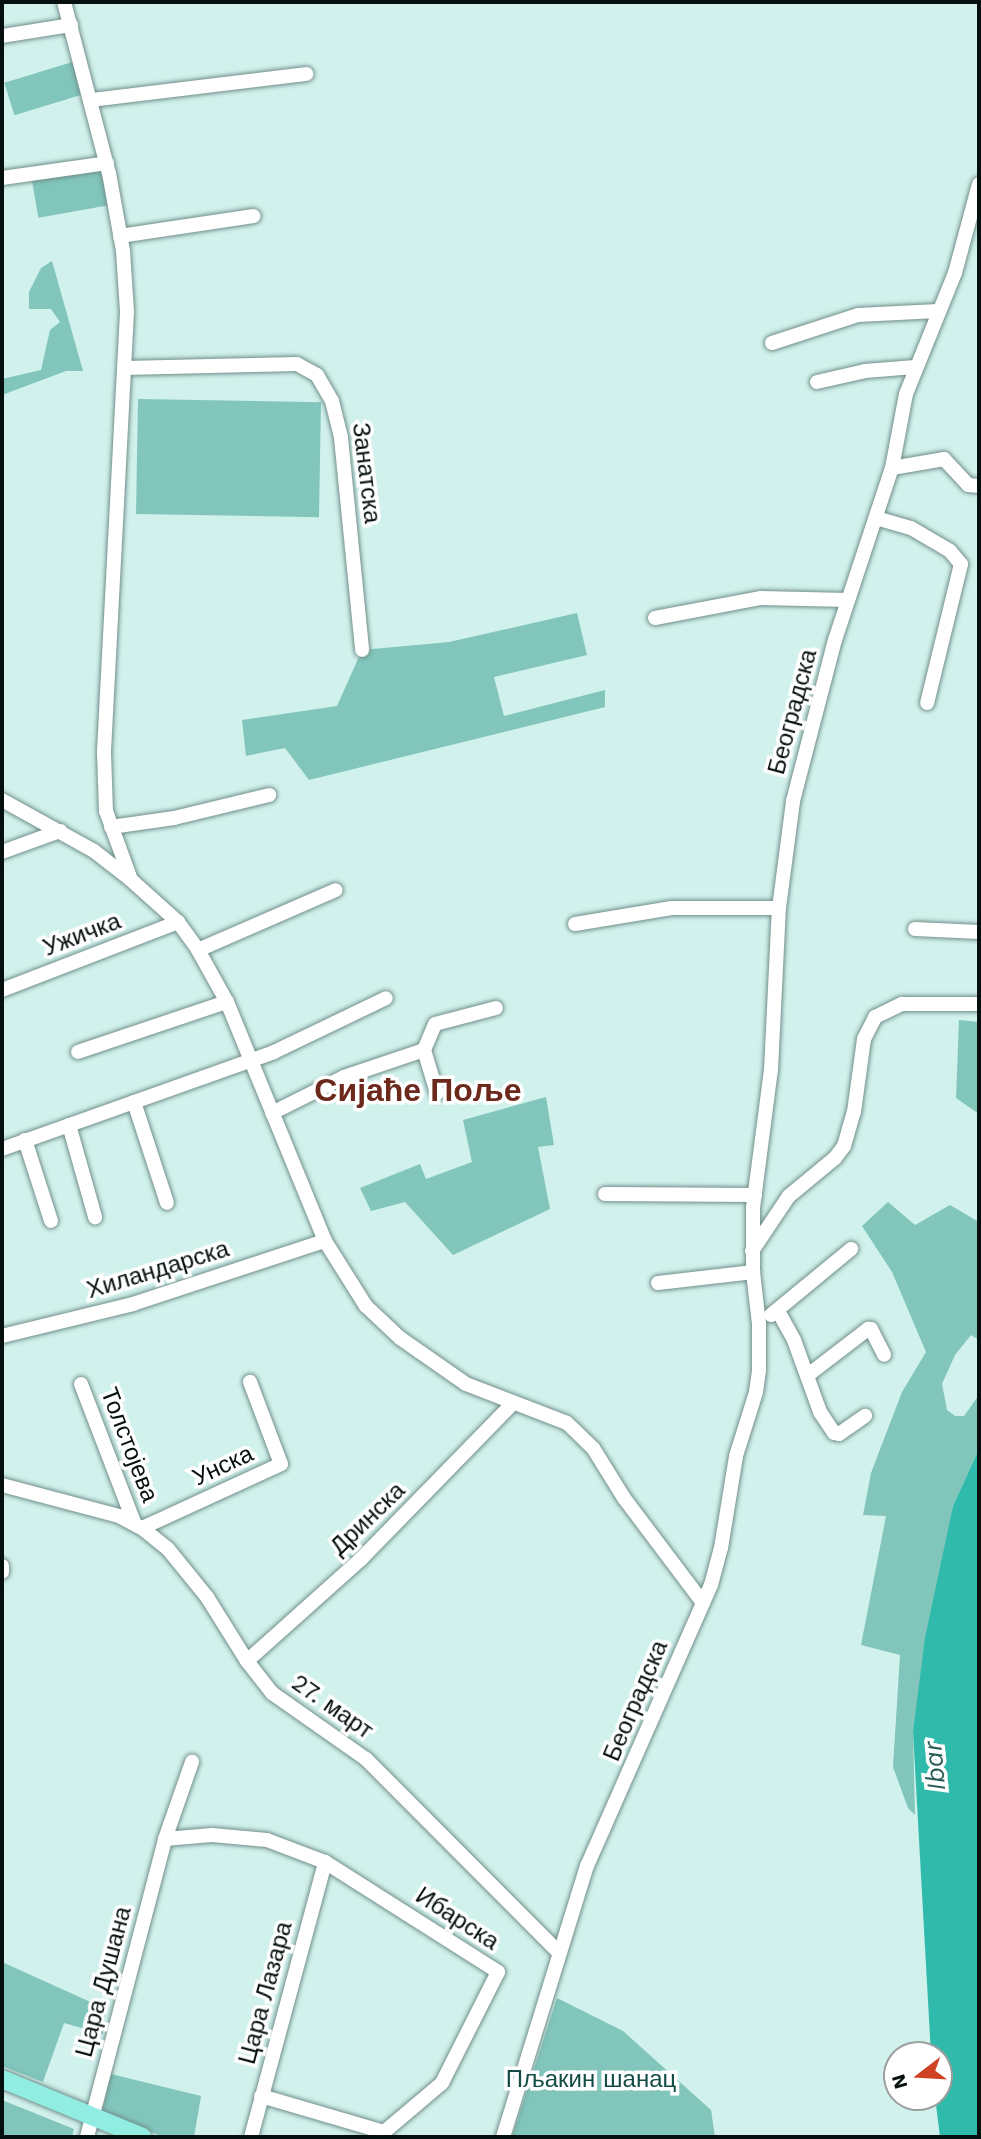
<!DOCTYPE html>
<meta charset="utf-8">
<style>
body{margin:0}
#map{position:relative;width:981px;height:2139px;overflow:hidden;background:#d1f1ec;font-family:"Work Sans",sans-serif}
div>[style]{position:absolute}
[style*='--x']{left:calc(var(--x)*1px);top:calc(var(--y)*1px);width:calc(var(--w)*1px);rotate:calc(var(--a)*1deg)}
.green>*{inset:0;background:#81c5bb;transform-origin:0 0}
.water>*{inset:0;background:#2fbaab}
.roads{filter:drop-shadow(0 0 2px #728f8a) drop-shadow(0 0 2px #728f8a)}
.minor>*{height:14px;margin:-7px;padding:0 7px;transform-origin:7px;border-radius:7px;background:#fff}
.major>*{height:18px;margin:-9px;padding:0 9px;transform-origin:9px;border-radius:9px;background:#91ede2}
span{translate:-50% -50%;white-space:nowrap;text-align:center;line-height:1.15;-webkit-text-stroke:7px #fff;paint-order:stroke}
.street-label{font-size:24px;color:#050f0e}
.park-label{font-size:24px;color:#124c45}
.water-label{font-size:26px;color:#265c55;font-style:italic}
.district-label{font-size:32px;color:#6c281a;font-weight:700}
.frame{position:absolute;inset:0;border:4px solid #050f0e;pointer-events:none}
.north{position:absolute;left:883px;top:2041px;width:70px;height:70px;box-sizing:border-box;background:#fff;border:2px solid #9b9f9f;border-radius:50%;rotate:253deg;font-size:19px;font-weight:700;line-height:28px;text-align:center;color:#050f0e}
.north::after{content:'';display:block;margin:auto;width:24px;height:32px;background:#ce4326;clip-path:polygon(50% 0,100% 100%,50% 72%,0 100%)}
</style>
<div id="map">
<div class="green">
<i style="left:79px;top:60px;width:34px;height:78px;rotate:73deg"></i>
<i style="left:107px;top:163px;width:42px;height:77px;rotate:80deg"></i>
<i style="clip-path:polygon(52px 261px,83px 371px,66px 371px,2px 395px,2px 379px,41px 370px,50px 330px,60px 322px,51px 309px,29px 309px,29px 292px,41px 268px)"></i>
<i style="left:138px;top:399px;width:183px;height:115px;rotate:1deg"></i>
<i style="clip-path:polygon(577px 613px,587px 655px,494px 677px,504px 716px,605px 690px,605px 707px,309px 780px,285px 748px,246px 756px,242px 720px,337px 706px,362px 650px,449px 642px)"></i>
<i style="clip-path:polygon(959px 1020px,979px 1022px,979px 1114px,956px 1098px)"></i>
<i style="clip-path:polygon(546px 1097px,554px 1145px,538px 1147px,550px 1209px,453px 1255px,405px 1202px,371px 1211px,360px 1188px,420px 1164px,426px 1179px,472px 1162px,463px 1120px)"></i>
<i style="clip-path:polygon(888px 1202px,915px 1225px,950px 1205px,979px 1222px,979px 1340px,971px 1335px,955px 1355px,942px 1384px,947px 1410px,955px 1416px,964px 1416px,979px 1395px,979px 1449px,953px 1506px,942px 1564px,913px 1732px,915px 1815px,908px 1808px,893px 1767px,900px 1655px,861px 1645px,886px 1516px,863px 1515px,871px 1473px,902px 1392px,926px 1352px,892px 1272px,862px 1226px)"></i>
<i style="clip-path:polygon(2px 1962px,106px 2009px,103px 2034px,64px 2023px,43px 2082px,2px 2066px)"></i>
<i style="clip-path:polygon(557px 1998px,623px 2031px,711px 2110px,715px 2137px,512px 2137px)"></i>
<i style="clip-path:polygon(111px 2074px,201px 2096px,194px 2137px,163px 2137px,102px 2111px)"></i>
<i style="clip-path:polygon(2px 2100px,74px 2129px,72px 2137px,2px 2137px)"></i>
</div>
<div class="water">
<i style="clip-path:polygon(979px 1449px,979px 2137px,940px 2137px,935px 2097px,939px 2097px,939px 2055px,931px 2055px,913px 1732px,925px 1638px,953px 1506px)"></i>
</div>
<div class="roads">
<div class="minor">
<i style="--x:64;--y:2;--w:177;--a:75.3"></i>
<i style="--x:109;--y:173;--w:79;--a:79.8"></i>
<i style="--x:123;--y:251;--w:61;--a:86.2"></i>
<i style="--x:127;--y:312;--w:441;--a:93"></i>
<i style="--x:104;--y:752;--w:59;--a:88.1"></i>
<i style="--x:106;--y:811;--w:70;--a:70"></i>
<i style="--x:2;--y:36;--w:70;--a:-9.1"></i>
<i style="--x:91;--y:100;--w:217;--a:-6.9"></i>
<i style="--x:2;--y:178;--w:106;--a:-8.1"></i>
<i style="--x:120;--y:236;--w:135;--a:-8.5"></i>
<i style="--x:772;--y:343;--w:90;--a:-18"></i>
<i style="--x:858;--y:315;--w:80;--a:-2.9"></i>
<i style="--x:124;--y:368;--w:173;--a:-1.3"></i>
<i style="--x:297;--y:364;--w:23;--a:29"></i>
<i style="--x:317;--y:375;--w:30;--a:60"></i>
<i style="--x:332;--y:401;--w:38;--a:76"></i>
<i style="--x:341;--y:438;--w:213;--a:84.3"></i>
<i style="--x:817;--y:382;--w:49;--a:-12.9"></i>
<i style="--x:865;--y:371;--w:50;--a:-4.6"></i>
<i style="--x:892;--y:468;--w:53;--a:-9.8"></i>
<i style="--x:944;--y:459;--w:35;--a:47"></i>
<i style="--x:968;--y:485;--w:11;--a:5"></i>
<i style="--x:876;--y:518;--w:36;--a:16"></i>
<i style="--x:911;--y:528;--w:45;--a:30.5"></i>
<i style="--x:950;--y:551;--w:17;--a:50"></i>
<i style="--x:961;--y:564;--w:143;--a:103.7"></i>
<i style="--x:655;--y:618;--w:108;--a:-10.7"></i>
<i style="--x:761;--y:598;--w:87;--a:1.3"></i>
<i style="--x:2;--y:800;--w:105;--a:29"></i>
<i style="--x:94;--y:851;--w:46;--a:37.9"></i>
<i style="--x:130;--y:879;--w:64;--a:41.9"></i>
<i style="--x:178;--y:922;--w:34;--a:54"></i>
<i style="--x:198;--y:950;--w:60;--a:60.9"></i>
<i style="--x:227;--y:1002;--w:258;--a:67.7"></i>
<i style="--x:325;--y:1241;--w:77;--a:57.8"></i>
<i style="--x:366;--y:1306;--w:47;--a:43.3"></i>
<i style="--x:400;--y:1338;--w:80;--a:34.9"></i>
<i style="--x:466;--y:1384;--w:108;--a:21.1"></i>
<i style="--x:567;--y:1423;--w:36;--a:44"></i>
<i style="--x:593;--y:1448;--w:59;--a:58.2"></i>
<i style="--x:624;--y:1498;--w:131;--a:53"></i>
<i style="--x:111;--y:827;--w:64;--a:-8.1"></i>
<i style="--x:174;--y:818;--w:98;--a:-13.6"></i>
<i style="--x:2;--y:852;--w:62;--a:-19.9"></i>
<i style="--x:575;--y:924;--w:98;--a:-9.4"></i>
<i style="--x:672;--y:908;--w:107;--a:0"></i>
<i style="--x:915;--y:929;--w:64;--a:2.7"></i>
<i style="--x:198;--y:950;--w:150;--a:-23.5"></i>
<i style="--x:2;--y:990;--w:189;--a:-21.1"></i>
<i style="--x:424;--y:1050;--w:45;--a:73.2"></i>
<i style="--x:78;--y:1052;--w:157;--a:-18.6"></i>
<i style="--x:134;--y:1102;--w:106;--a:71.9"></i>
<i style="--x:272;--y:1113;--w:80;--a:-26.6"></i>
<i style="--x:344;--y:1077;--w:84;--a:-18.6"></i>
<i style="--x:424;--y:1050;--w:28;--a:-67"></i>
<i style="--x:435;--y:1024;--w:63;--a:-14.7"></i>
<i style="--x:69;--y:1125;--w:96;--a:74.2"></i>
<i style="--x:25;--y:1140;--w:85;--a:72.2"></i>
<i style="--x:2;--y:1149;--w:289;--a:-19.6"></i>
<i style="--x:274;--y:1052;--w:124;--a:-25.7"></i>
<i style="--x:605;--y:1194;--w:150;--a:0.4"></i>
<i style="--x:752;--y:1251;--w:66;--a:-56.1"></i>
<i style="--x:789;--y:1196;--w:60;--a:-39.6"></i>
<i style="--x:835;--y:1158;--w:15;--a:-53"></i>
<i style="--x:844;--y:1146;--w:35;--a:-74"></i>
<i style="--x:854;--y:1112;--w:74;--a:-82.2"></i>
<i style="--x:864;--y:1039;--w:25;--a:-63"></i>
<i style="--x:875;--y:1017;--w:30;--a:-26"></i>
<i style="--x:902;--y:1004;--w:77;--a:0"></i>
<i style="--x:658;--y:1283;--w:96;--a:-6.6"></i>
<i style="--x:778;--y:1311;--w:33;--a:61"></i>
<i style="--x:794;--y:1340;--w:77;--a:70.1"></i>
<i style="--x:820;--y:1412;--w:25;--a:56"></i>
<i style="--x:834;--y:1433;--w:5;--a:11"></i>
<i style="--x:839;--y:1434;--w:32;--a:-35"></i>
<i style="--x:771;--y:1315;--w:104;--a:-39.5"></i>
<i style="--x:2;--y:1336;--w:135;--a:-13.7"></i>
<i style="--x:133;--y:1304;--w:202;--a:-18.2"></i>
<i style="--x:808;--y:1375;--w:76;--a:-37.5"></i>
<i style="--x:868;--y:1329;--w:3;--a:0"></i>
<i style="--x:871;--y:1329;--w:29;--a:63"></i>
<i style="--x:81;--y:1384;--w:148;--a:69"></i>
<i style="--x:2;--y:1485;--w:121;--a:14.8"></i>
<i style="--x:119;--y:1516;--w:26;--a:28"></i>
<i style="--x:142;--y:1528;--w:33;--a:39"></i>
<i style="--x:168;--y:1549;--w:62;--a:50.9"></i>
<i style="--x:207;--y:1597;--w:75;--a:58"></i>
<i style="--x:247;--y:1661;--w:41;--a:52"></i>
<i style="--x:272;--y:1693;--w:115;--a:35.1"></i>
<i style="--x:366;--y:1759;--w:274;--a:45.1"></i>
<i style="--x:142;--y:1528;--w:153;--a:-24.7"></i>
<i style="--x:281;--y:1464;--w:88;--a:-110.7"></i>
<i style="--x:2;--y:1566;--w:6;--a:90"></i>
<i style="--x:247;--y:1661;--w:153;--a:-41.8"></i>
<i style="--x:361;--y:1559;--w:218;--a:-45.7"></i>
<i style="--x:165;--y:1839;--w:47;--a:-4.9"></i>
<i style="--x:212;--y:1835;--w:55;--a:5.2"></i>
<i style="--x:267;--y:1840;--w:62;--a:20.8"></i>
<i style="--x:325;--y:1862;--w:205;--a:32.4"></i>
<i style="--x:498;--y:1972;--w:124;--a:116.8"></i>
<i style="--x:442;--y:2083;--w:76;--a:139.8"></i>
<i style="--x:384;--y:2132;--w:128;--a:-163.7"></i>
<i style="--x:87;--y:2137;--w:308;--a:-75.3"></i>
<i style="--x:165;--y:1839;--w:82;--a:-70.7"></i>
<i style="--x:251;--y:2137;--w:285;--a:-74.9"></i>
<i style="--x:503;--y:2137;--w:284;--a:-72.8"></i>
<i style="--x:587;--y:1866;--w:307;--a:-66.2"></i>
<i style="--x:711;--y:1585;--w:38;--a:-75"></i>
<i style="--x:721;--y:1548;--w:93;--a:-80.7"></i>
<i style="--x:736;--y:1456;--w:67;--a:-72.6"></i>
<i style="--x:756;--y:1392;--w:22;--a:-82"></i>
<i style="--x:759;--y:1370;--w:46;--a:-90"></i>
<i style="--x:759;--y:1324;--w:52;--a:-96.6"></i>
<i style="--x:753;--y:1272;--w:64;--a:-90"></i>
<i style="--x:753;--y:1208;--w:139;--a:-82.6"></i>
<i style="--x:771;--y:1070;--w:162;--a:-87.2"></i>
<i style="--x:779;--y:908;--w:108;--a:-82.5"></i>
<i style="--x:793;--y:801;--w:166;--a:-75.4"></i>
<i style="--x:835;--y:640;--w:181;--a:-71.7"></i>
<i style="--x:892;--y:468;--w:75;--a:-79.3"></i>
<i style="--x:906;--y:394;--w:131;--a:-68"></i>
<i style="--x:955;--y:273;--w:92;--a:-74.9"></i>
</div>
<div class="major">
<i style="--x:2;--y:2079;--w:152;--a:22.4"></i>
</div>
</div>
<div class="street-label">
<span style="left:366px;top:473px;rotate:83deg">Занатска</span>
<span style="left:793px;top:712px;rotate:-75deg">Београдска</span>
<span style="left:82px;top:935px;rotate:-21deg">Ужичка</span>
<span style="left:158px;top:1270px;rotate:-17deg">Хиландарска</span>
<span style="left:129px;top:1445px;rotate:69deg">Толстојева</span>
<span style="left:223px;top:1466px;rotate:-25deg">Унска</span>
<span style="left:368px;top:1519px;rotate:-44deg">Дринска</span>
<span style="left:636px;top:1701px;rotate:-67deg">Београдска</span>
<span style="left:332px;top:1707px;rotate:35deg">27. март</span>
<span style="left:457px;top:1919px;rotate:33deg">Ибарска</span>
<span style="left:104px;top:1982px;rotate:-75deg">Цара Душана</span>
<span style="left:266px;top:1993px;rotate:-75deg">Цара Лазара</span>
</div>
<div class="park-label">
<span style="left:591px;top:2080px">Пљакин шанац</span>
</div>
<div class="water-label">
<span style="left:935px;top:1766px;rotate:-95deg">Ibar</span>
</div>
<div class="district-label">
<span style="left:418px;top:1090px">Сијаће Поље</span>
</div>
<div class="frame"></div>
<div class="north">N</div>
</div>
